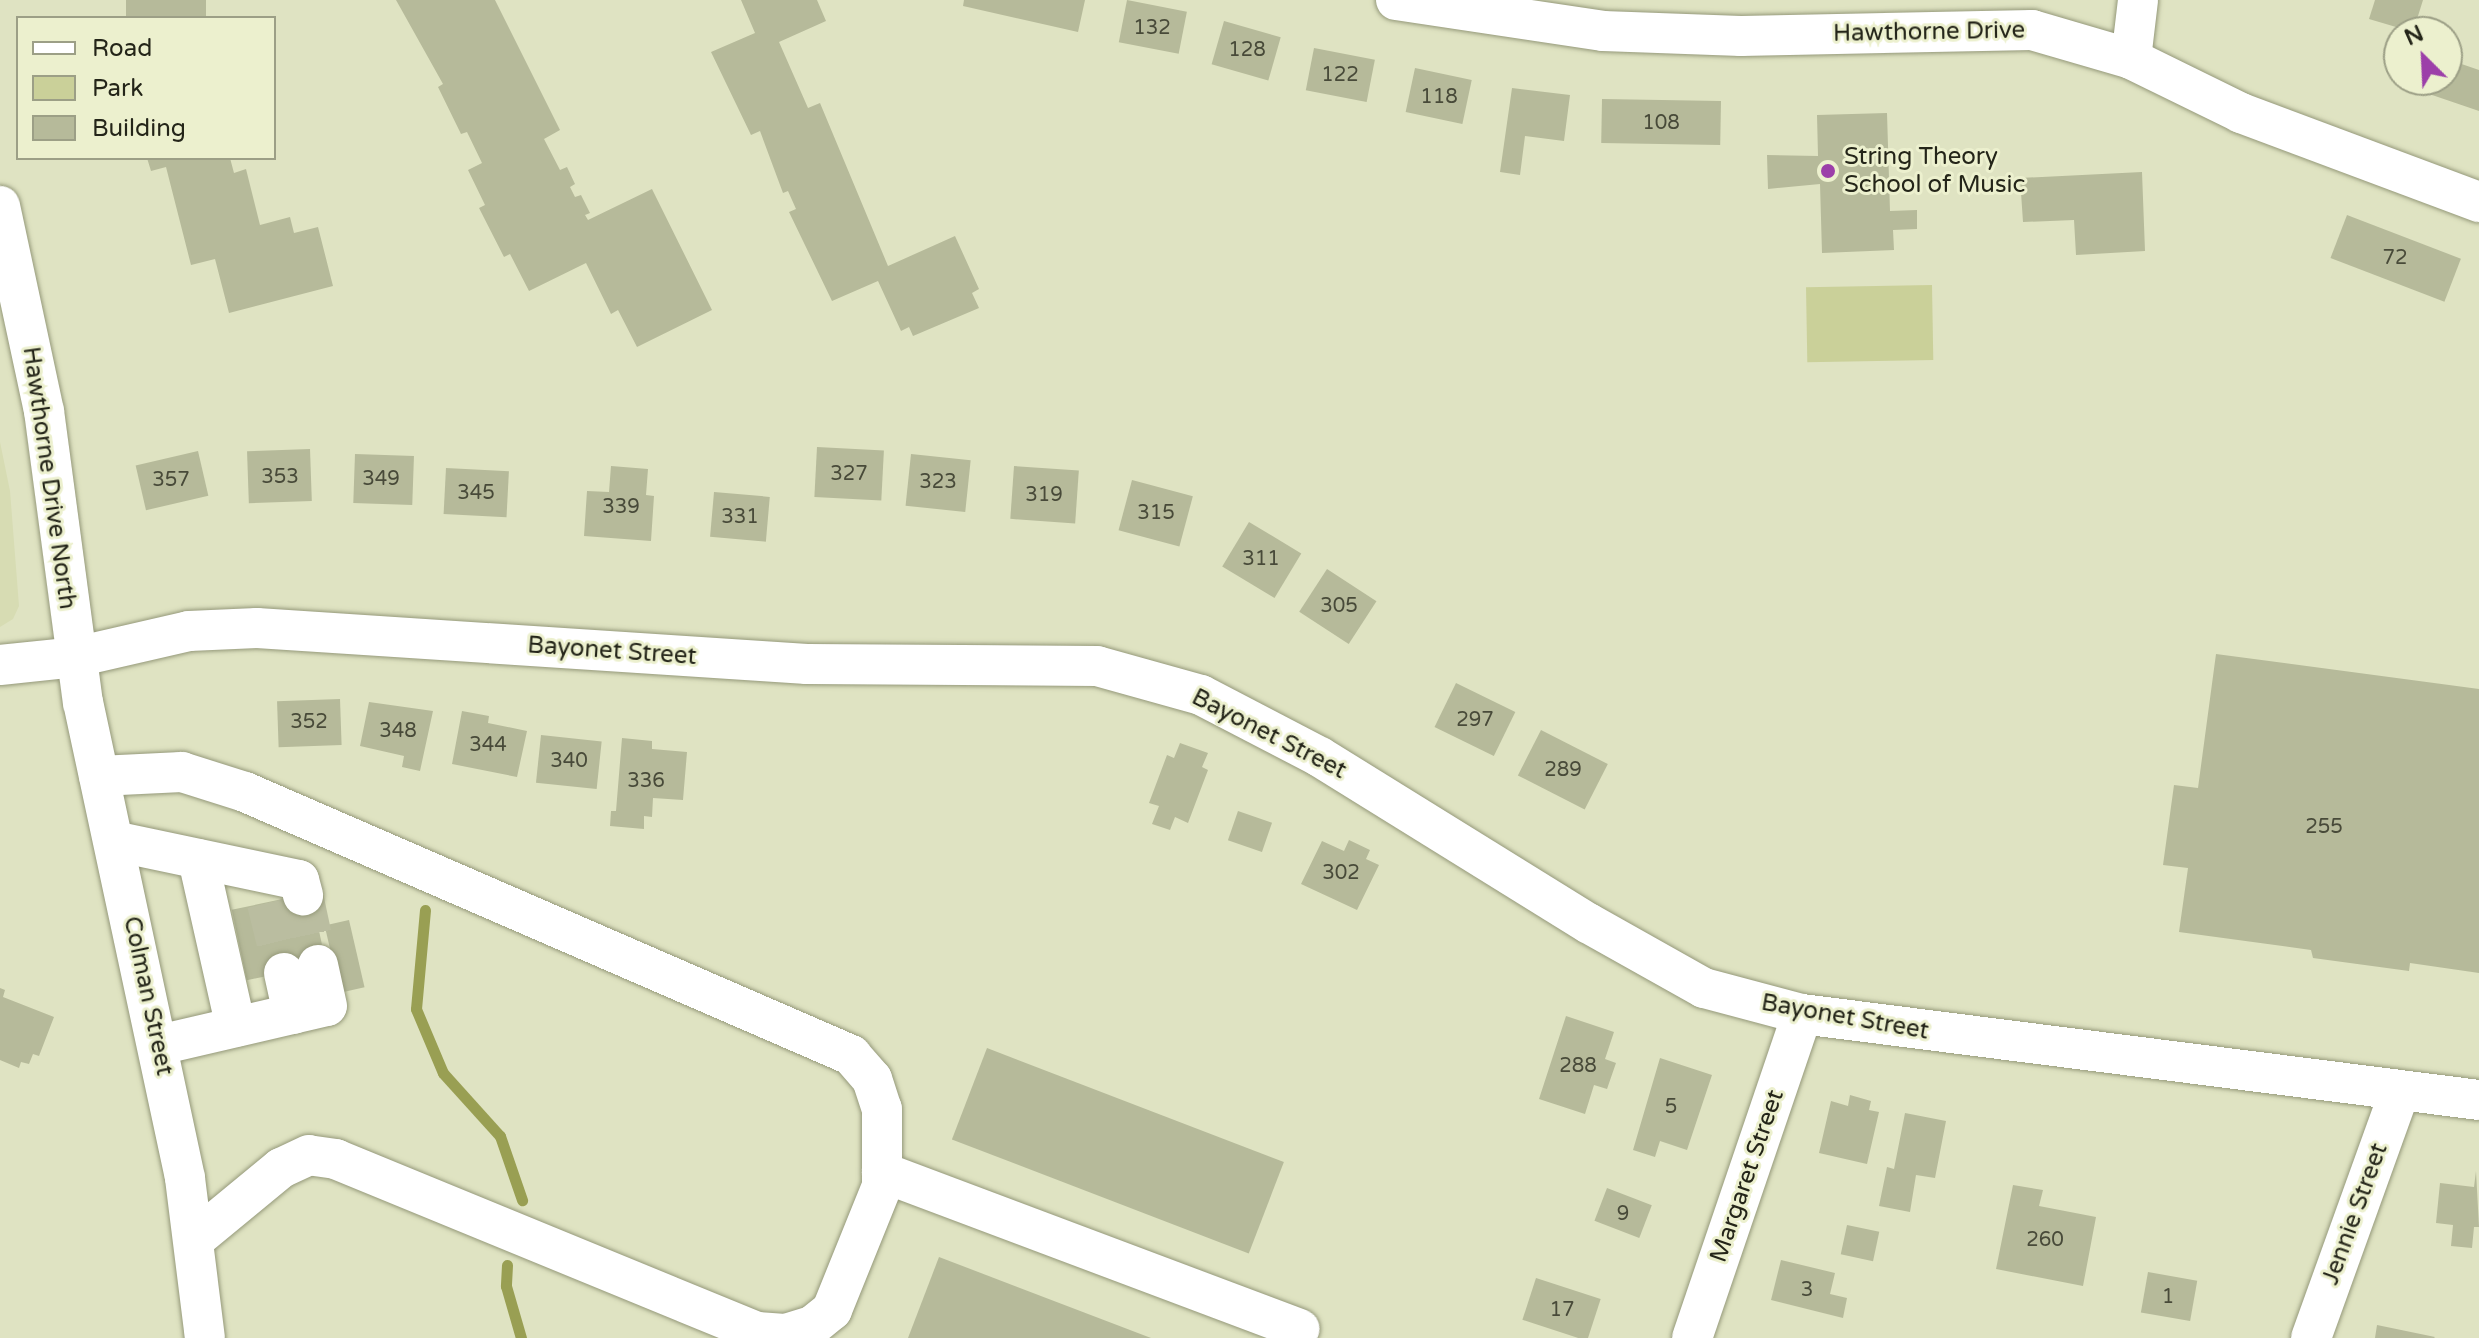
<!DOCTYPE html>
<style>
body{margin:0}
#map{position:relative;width:2479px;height:1338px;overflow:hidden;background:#dfe3c2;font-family:"Varela Round",sans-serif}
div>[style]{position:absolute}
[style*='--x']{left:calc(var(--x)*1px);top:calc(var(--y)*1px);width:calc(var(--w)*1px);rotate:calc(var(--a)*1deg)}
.built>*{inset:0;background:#d7dcb3}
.green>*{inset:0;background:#cad099;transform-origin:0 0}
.stream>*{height:11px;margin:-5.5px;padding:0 5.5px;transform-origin:5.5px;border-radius:5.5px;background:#999f53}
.building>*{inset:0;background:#b6ba9a;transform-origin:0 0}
.minor-tunnel>*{height:40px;margin-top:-20px;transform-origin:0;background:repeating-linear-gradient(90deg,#babda0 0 40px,transparent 0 60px)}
.roads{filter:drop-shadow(0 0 2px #95997a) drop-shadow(0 0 2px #95997a)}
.minor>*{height:40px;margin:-20px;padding:0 20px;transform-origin:20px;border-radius:20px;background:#fff}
.dots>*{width:22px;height:22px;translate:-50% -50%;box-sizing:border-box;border:4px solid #ecf0ce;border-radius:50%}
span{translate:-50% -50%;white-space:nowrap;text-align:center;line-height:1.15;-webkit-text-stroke:6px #ecf0ce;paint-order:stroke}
.number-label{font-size:20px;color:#484a39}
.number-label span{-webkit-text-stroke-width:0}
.street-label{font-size:24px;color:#242519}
.poi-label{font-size:24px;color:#242519}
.left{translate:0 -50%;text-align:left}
.legend{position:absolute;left:16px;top:16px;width:260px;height:144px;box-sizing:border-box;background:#ecf0ce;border:2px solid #9c9f86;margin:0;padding:10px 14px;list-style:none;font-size:24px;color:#242519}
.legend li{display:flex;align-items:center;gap:16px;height:40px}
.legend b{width:40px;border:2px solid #9c9f86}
.north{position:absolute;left:2383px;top:16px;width:80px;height:80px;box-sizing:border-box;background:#ecf0ce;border:2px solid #9c9f86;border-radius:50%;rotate:336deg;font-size:22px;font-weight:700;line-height:32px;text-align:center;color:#242519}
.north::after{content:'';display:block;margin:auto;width:28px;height:36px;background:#9c3fa9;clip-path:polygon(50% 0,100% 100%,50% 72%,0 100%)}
</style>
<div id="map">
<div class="built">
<i style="clip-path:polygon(0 442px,10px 491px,19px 606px,13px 619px,0 627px)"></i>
</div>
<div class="green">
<i style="left:1932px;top:285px;width:75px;height:126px;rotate:89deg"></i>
</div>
<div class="stream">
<i style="--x:425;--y:910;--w:99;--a:95.2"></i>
<i style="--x:416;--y:1009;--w:69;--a:67.1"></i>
<i style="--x:443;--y:1073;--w:85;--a:47.9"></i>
<i style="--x:500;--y:1136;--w:68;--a:71"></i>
<i style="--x:507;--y:1265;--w:21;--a:93"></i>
<i style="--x:506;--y:1286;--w:54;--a:73.9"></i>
</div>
<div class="building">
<i style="left:126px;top:0;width:80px;height:19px"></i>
<i style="clip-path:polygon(396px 0,495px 0,560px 130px,544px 139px,560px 170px,567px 167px,575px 184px,570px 187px,575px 197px,581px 195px,590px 213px,585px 215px,588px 220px,652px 189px,712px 310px,637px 347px,618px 310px,611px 314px,586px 263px,529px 291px,510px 254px,504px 257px,479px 208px,485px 205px,468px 170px,482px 163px,467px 132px,461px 134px,438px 87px,443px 84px)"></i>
<i style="clip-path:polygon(741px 0,817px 0,826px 21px,779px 42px,808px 108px,820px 103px,888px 266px,955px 236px,979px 289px,972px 293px,979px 308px,913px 336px,909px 327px,901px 331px,878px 281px,832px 301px,789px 212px,796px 209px,788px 191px,783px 193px,760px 131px,751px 135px,711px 52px,755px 33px)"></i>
<i style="clip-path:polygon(964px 0,1085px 0,1078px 32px,963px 6px)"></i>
<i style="left:1127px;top:0;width:61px;height:43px;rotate:11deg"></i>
<i style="clip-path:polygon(2375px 0,2423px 0,2413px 32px,2369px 19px)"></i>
<i style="left:1224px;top:21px;width:59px;height:45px;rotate:16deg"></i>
<i style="left:1314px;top:48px;width:62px;height:43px;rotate:11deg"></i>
<i style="clip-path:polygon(2447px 59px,2479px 70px,2479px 111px,2394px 82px,2398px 70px,2399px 80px,2447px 80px)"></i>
<i style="left:1415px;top:68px;width:58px;height:45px;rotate:12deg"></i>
<i style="clip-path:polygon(1512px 88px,1570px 95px,1564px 141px,1525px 136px,1520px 175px,1500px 172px)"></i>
<i style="left:1602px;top:99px;width:119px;height:44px;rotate:1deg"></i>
<i style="clip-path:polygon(1887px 113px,1890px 211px,1917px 210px,1917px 229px,1893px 230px,1894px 250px,1822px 253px,1820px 184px,1768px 189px,1767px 155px,1818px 156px,1817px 115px)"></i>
<i style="clip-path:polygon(147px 158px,230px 158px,234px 173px,246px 169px,260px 225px,290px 217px,294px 233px,318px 227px,333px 286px,229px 313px,215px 259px,191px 265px,166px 167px,151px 171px)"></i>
<i style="clip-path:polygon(2142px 172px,2145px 251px,2076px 255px,2074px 220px,2023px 222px,2020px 178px)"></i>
<i style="left:2347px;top:215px;width:122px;height:46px;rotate:21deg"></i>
<i style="left:817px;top:447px;width:67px;height:50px;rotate:3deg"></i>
<i style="left:310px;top:449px;width:52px;height:63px;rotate:88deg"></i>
<i style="left:198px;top:451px;width:46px;height:64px;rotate:77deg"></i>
<i style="left:355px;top:454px;width:59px;height:49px;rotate:2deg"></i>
<i style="left:911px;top:454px;width:60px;height:52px;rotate:6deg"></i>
<i style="clip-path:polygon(611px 466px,648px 469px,646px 495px,654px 496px,651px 541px,584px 536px,587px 491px,609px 492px)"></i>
<i style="left:1014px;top:466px;width:65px;height:53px;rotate:4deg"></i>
<i style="left:446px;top:468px;width:63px;height:46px;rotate:3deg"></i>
<i style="left:1132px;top:480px;width:63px;height:52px;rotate:15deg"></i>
<i style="left:714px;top:492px;width:56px;height:45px;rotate:5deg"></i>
<i style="left:1249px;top:522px;width:61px;height:52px;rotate:31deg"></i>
<i style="left:1327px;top:569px;width:59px;height:51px;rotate:33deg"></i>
<i style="clip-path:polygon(2216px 654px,2479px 689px,2479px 973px,2410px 963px,2409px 971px,2313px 958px,2311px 950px,2179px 932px,2188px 868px,2163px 865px,2174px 785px,2198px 788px)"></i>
<i style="left:1456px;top:683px;width:66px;height:49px;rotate:26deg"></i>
<i style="left:340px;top:699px;width:46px;height:63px;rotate:88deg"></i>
<i style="clip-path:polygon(369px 702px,433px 711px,420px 771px,402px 767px,404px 756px,360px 746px)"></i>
<i style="clip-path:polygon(462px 711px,489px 716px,488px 723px,527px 731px,517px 777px,452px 764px)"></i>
<i style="left:1541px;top:730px;width:75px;height:51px;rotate:27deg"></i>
<i style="left:541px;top:735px;width:61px;height:48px;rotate:6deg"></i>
<i style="clip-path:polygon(622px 738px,652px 741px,652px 749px,687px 752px,683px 800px,653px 798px,652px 817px,644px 816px,644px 829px,610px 826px,611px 811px,616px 811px)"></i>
<i style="clip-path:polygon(1180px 743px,1208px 753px,1202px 767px,1208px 770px,1188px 823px,1175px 817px,1170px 830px,1152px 824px,1159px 806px,1149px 803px,1167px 755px,1174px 758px)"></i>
<i style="left:1238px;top:811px;width:36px;height:31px;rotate:19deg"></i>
<i style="clip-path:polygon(1349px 840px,1370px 850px,1366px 859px,1379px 865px,1357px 910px,1301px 884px,1322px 841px,1344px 851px)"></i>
<i style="left:311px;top:893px;width:72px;height:81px;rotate:78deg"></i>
<i style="left:349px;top:920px;width:69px;height:25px;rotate:77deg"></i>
<i style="clip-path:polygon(0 988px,5px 990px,3px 997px,54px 1017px,39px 1056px,33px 1054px,29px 1064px,21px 1062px,19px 1068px,0 1060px)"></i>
<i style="clip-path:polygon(1566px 1016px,1614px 1032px,1605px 1059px,1616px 1063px,1607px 1089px,1594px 1085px,1585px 1114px,1539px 1099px)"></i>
<i style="left:987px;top:1048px;width:318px;height:98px;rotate:21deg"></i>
<i style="clip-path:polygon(1660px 1058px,1712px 1075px,1687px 1150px,1660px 1141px,1655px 1157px,1633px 1150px)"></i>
<i style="clip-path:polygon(1850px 1095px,1871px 1101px,1869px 1110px,1879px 1112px,1867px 1164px,1819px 1153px,1831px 1101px,1848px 1106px)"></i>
<i style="clip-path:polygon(1905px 1113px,1946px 1121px,1935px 1178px,1916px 1175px,1910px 1212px,1879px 1206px,1887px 1167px,1894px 1169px)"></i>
<i style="clip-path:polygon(2476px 1171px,2479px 1227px,2474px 1227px,2472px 1248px,2451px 1246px,2453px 1225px,2436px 1223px,2440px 1183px,2474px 1187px)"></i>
<i style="clip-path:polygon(2013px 1185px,2043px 1190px,2039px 1206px,2096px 1217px,2083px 1286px,1996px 1269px)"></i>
<i style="left:1607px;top:1188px;width:48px;height:35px;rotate:21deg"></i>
<i style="left:1847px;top:1225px;width:33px;height:30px;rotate:12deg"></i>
<i style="clip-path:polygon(939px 1257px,1151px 1338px,908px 1338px)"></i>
<i style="clip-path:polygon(1781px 1260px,1835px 1273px,1830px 1294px,1847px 1298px,1843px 1318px,1771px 1300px)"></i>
<i style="left:2148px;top:1272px;width:50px;height:41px;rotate:10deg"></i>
<i style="left:1536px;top:1278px;width:68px;height:44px;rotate:18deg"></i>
<i style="clip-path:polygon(2377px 1325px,2435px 1337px,2434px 1338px,2375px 1338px)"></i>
</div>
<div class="minor-tunnel">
<i style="--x:303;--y:895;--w:72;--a:77.9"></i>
<i style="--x:267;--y:903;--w:72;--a:76.3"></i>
</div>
<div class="roads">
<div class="minor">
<i style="--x:1396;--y:0;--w:209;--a:8.5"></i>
<i style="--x:1603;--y:31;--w:138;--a:2.1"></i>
<i style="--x:1741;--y:36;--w:291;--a:-1.2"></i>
<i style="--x:2032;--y:30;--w:103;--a:16.3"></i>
<i style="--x:2131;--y:59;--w:123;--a:26.1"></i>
<i style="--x:2241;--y:113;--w:254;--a:20.5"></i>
<i style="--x:2131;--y:59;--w:59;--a:-83.2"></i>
<i style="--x:0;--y:206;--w:210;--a:77.9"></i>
<i style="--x:44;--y:411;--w:294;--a:82.4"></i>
<i style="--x:83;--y:702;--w:487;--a:77.9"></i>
<i style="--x:185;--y:1178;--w:161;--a:82.9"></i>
<i style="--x:0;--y:665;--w:76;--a:-6"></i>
<i style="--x:76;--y:657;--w:116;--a:-13"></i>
<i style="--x:189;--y:631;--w:68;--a:-2.5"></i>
<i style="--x:257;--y:628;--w:551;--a:3.74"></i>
<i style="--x:807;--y:664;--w:290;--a:0.4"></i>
<i style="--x:1097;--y:666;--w:108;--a:15.6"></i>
<i style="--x:1201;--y:695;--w:134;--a:27.5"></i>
<i style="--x:1320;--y:757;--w:315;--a:31.8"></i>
<i style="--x:1588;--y:923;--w:133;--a:29.3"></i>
<i style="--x:1704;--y:988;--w:101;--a:14.9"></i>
<i style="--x:1802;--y:1014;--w:682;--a:7.24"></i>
<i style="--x:99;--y:776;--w:83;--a:-2.8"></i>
<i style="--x:182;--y:772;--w:66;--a:17.6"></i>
<i style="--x:245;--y:792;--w:661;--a:23.46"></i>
<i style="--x:851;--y:1055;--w:32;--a:49"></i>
<i style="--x:872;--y:1079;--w:32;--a:72"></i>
<i style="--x:882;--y:1109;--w:77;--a:90"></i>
<i style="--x:882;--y:1186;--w:134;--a:112"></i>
<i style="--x:832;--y:1310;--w:26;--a:141"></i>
<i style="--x:812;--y:1326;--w:28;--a:163"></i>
<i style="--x:785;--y:1334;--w:28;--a:-176"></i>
<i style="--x:757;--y:1332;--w:455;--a:-157.7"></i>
<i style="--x:336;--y:1159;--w:27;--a:-172"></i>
<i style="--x:309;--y:1155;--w:31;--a:155"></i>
<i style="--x:281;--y:1168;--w:112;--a:140.5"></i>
<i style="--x:114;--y:841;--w:189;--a:11.9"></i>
<i style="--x:299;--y:880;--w:16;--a:75"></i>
<i style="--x:198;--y:859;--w:172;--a:77.3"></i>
<i style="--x:284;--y:973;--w:42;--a:77.6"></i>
<i style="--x:159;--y:1045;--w:172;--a:-13.1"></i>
<i style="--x:327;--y:1006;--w:42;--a:-102.4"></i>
<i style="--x:882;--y:1172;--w:446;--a:20.6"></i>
<i style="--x:1692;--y:1338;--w:342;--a:-71.2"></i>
<i style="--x:2311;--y:1338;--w:263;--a:-70.2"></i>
</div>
</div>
<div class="dots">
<i style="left:1828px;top:171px;background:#9c3fa9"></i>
</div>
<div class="number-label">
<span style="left:1152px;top:28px">132</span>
<span style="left:1247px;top:50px">128</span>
<span style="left:1340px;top:75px">122</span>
<span style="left:1439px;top:97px">118</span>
<span style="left:1661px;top:123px">108</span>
<span style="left:2395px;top:258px">72</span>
<span style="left:849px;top:474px">327</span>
<span style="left:280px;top:477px">353</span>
<span style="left:381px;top:479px">349</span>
<span style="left:171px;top:480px">357</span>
<span style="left:938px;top:482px">323</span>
<span style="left:476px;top:493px">345</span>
<span style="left:1044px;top:495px">319</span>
<span style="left:621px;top:507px">339</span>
<span style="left:1156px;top:513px">315</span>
<span style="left:740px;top:517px">331</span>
<span style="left:1261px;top:559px">311</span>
<span style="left:1339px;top:606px">305</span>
<span style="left:1475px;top:720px">297</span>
<span style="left:309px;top:722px">352</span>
<span style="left:398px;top:731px">348</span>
<span style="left:488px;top:745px">344</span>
<span style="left:569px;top:761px">340</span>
<span style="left:1563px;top:770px">289</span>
<span style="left:646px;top:781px">336</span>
<span style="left:2324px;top:827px">255</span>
<span style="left:1341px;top:873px">302</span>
<span style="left:1578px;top:1066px">288</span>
<span style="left:1671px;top:1107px">5</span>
<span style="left:1623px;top:1214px">9</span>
<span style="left:2045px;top:1240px">260</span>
<span style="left:1807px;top:1290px">3</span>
<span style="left:2168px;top:1297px">1</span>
<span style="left:1562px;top:1310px">17</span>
</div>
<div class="street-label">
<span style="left:1929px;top:32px;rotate:-1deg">Hawthorne Drive</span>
<span style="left:49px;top:478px;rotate:82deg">Hawthorne Drive North</span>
<span style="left:612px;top:651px;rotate:4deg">Bayonet Street</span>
<span style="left:1269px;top:734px;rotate:27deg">Bayonet Street</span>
<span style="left:148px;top:996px;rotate:78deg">Colman Street</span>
<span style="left:1845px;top:1017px;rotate:10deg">Bayonet Street</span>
<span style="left:1747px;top:1176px;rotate:-71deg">Margaret Street</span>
<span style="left:2355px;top:1214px;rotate:-70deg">Jennie Street</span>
</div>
<div class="poi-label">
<span class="left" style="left:1844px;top:171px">String Theory<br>School of Music</span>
</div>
<ul class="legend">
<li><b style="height:10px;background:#fff"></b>Road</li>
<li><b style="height:22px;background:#cad099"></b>Park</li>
<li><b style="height:22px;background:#b6ba9a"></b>Building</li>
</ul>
<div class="north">N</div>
</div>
